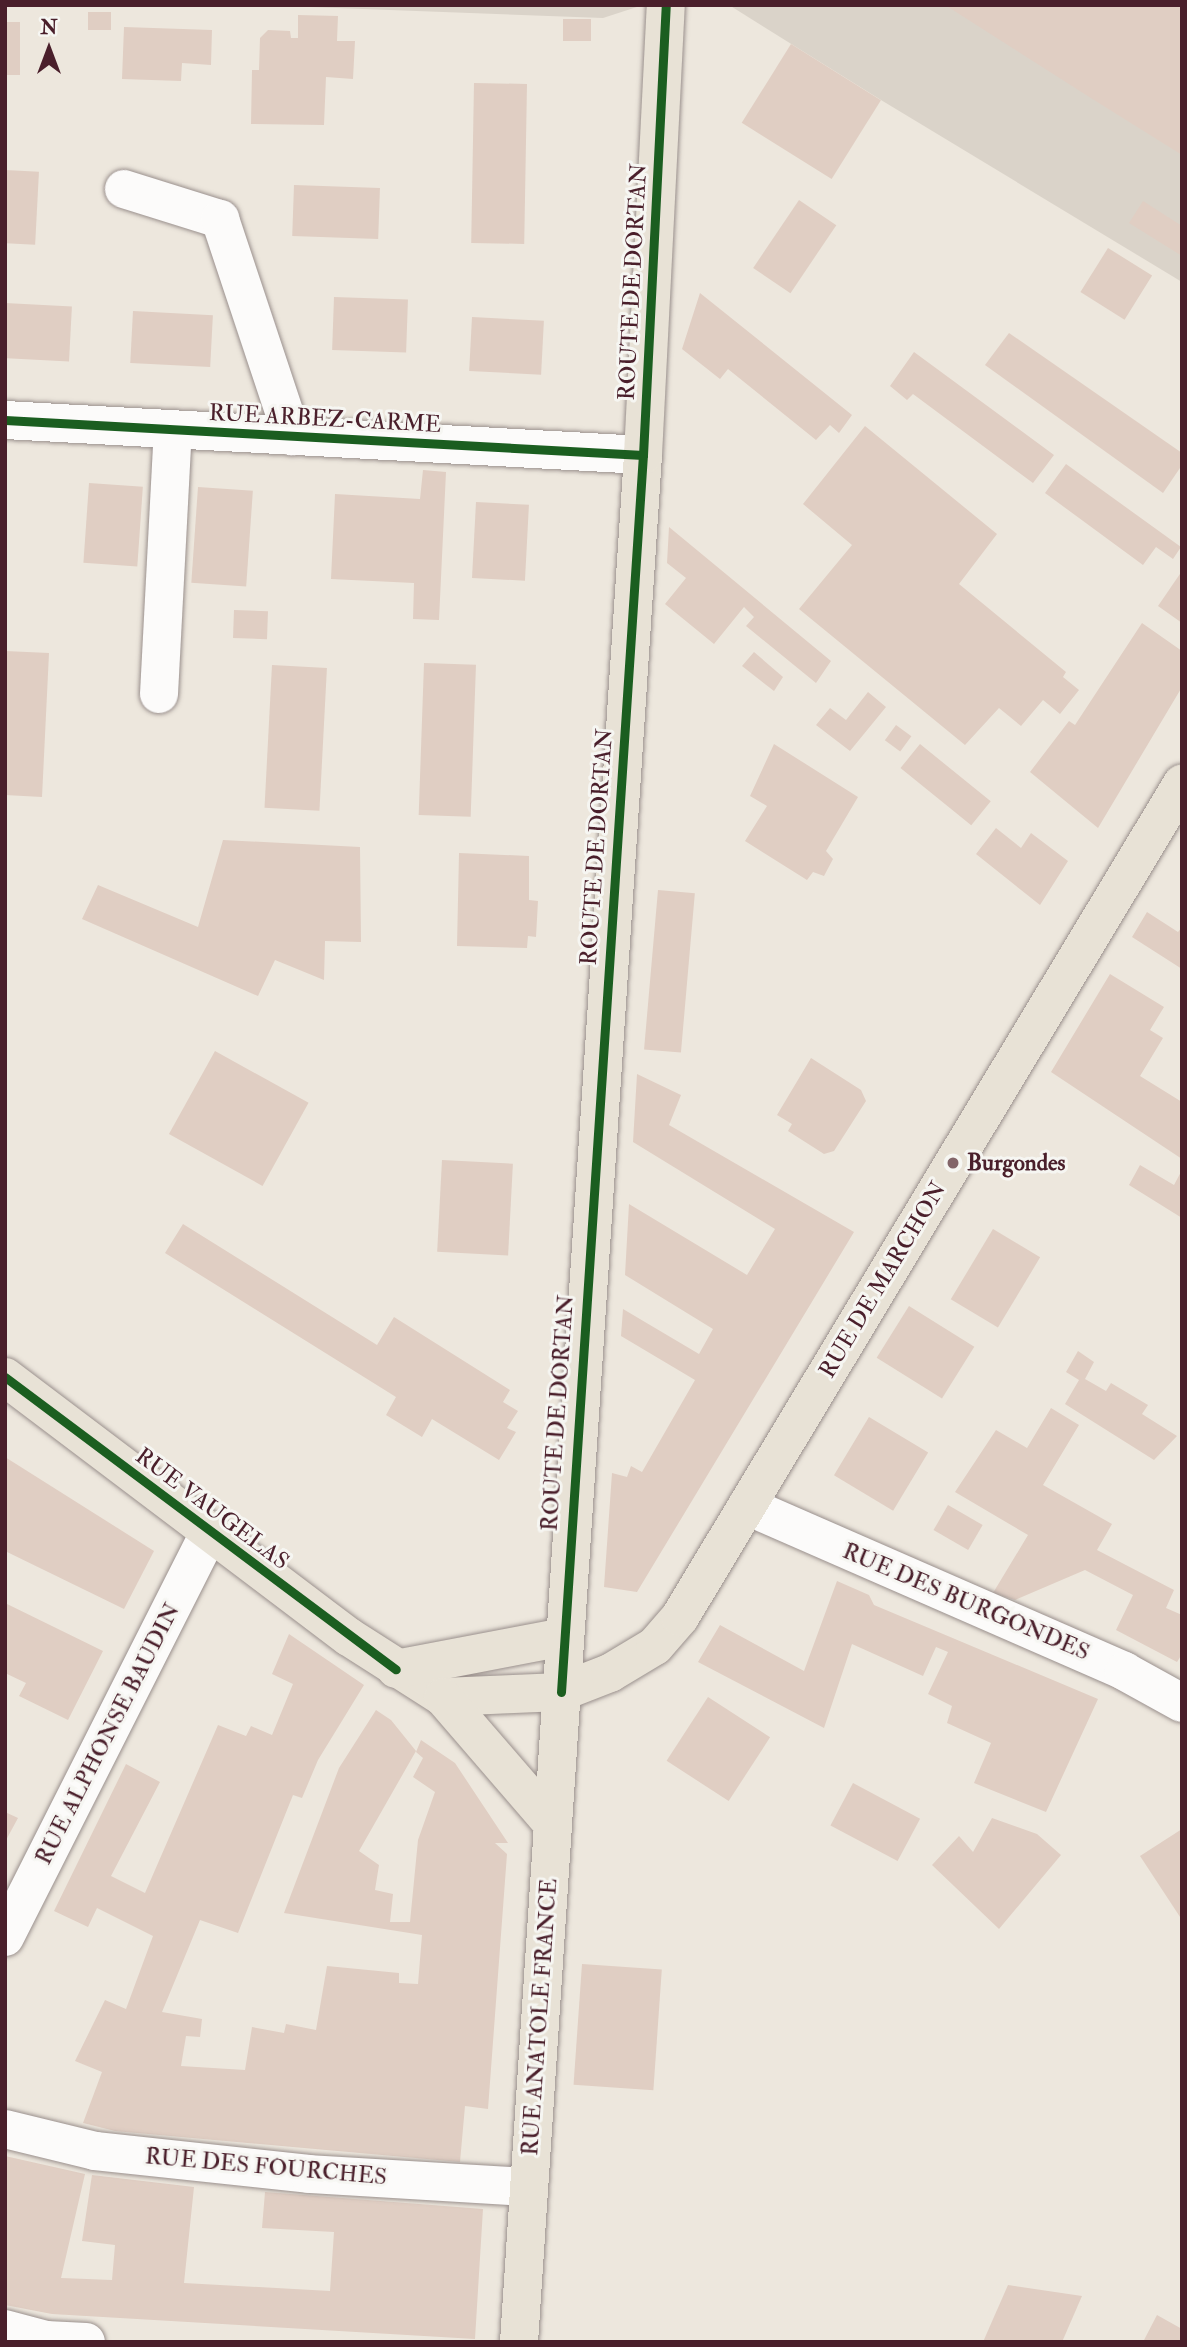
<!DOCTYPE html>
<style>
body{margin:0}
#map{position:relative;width:1187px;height:2347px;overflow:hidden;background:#ede7dd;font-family:"IM FELL Double Pica",serif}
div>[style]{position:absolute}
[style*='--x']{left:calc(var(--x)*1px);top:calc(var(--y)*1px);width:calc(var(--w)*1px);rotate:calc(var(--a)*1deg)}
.industrial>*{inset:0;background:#dad3c9}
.building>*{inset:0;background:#e0cec3;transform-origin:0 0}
.roads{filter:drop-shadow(0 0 2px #9a908d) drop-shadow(0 0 2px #9a908d)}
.minor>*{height:38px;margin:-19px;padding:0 19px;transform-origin:19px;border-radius:19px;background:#fcfbfa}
.major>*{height:38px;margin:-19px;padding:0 19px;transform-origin:19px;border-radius:19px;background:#e8e2d6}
.cycleway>*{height:9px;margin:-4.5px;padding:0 4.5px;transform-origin:4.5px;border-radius:4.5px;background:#1b5e20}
.dots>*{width:19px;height:19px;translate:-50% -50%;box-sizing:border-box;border:4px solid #f6f6f2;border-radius:50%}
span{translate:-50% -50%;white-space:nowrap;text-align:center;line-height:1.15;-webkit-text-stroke:6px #f6f6f2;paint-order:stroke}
.street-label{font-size:23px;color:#4a1f2b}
.poi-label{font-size:23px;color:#4a1f2b;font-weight:700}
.left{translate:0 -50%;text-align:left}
.frame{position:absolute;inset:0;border:7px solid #4a1f2b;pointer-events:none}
.north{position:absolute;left:14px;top:14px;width:70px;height:70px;-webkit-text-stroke:5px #f6f6f2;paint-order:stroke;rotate:0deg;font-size:19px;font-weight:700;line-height:28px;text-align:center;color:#4a1f2b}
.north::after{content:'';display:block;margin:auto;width:24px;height:32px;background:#4a1f2b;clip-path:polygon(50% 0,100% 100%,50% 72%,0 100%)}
</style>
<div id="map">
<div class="industrial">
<i style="clip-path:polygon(256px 5px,643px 5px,603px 18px)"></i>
<i style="clip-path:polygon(729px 5px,1182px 5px,1182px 282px,881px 100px)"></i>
</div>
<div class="building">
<i style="clip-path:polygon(945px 5px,1182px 5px,1182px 155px,1094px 100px)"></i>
<i style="left:88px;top:12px;width:23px;height:18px"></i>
<i style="clip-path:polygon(298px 15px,338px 16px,337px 41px,355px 41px,353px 79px,326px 77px,324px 125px,251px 124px,252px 70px,259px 70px,260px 38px,268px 30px,290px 31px,291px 38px,298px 38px)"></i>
<i style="left:563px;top:19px;width:28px;height:22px"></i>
<i style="left:5px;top:22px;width:15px;height:53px"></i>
<i style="clip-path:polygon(124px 27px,212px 30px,211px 65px,182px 63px,181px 81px,122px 79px)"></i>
<i style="left:791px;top:44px;width:106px;height:93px;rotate:32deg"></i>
<i style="left:474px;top:83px;width:53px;height:160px;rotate:1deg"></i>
<i style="left:5px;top:170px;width:34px;height:73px;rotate:3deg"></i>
<i style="left:294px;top:185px;width:86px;height:51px;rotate:2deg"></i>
<i style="left:799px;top:200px;width:45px;height:82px;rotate:34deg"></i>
<i style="clip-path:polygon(1143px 201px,1182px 226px,1182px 256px,1129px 223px)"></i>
<i style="left:1108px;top:248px;width:52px;height:52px;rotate:32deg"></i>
<i style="clip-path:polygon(700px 293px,852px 415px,839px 433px,830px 425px,816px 440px,728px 369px,720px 379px,682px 349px)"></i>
<i style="left:334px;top:297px;width:74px;height:53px;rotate:2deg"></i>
<i style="left:5px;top:303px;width:67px;height:55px;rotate:3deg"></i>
<i style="left:133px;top:311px;width:80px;height:52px;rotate:3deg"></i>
<i style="left:472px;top:317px;width:72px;height:54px;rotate:3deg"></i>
<i style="clip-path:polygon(1009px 333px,1182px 453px,1182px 465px,1163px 493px,985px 365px)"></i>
<i style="clip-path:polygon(914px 352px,1054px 455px,1033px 483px,913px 394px,907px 400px,890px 386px)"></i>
<i style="clip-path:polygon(865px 426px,997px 534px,959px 584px,1066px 672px,1063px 677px,1079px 690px,1060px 714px,1043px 700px,1021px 726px,999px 708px,965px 745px,799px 609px,852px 545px,803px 504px)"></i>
<i style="clip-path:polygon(1066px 464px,1181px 547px,1173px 559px,1156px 547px,1143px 565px,1045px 493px)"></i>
<i style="clip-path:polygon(423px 470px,446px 472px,439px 620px,413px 619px,414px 583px,331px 579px,335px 494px,420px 499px)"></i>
<i style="left:89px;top:483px;width:54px;height:80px;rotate:4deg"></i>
<i style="left:198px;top:487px;width:55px;height:96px;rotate:4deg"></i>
<i style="left:476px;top:502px;width:53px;height:76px;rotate:3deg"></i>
<i style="clip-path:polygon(669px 527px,831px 661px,816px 683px,746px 626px,754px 617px,744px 607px,714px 644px,665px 604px,686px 578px,667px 563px)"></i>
<i style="clip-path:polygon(1182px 571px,1182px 623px,1158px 606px)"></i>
<i style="left:234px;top:610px;width:34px;height:28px;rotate:2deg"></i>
<i style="clip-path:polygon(1142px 623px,1182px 651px,1182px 687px,1098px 828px,1030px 772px,1069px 721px,1075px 725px)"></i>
<i style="clip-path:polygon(5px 651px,49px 653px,42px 797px,5px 795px)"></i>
<i style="clip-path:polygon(754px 652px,783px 677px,774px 691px,742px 666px)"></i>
<i style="left:424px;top:663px;width:52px;height:152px;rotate:2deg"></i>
<i style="left:272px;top:665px;width:55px;height:143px;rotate:3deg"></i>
<i style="clip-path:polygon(868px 692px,886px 707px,850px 751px,816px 725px,830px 708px,846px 720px)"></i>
<i style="left:896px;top:725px;width:19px;height:19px;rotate:36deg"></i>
<i style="clip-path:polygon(774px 744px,858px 797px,826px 851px,833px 859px,824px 876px,813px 872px,807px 880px,745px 841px,767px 806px,750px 796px)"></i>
<i style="left:920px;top:744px;width:91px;height:31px;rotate:39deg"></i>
<i style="clip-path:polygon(996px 828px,1021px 848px,1031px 833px,1068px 861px,1040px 905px,976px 854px)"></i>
<i style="clip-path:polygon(223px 840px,360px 847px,361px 942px,325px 941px,324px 980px,275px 960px,258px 996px,82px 919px,98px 885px,198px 927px)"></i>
<i style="clip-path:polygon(459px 853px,529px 856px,529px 900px,538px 901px,536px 937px,528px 936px,527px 948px,457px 946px)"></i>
<i style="left:658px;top:890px;width:37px;height:160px;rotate:5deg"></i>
<i style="clip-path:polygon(1147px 912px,1178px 932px,1182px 927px,1182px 969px,1132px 937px)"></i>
<i style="clip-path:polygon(1110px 974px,1164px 1007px,1150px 1030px,1163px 1038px,1140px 1076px,1182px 1102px,1182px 1159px,1051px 1072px)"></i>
<i style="left:215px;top:1051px;width:107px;height:95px;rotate:29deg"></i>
<i style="clip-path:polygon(811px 1058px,861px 1090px,866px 1101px,834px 1151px,824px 1154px,788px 1131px,792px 1124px,777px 1115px)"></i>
<i style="clip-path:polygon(637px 1074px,681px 1095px,669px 1125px,854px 1232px,637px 1592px,604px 1587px,612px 1473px,627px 1477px,631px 1466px,642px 1472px,695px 1380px,621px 1336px,623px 1309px,699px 1354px,713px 1329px,625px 1275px,629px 1204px,747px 1275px,775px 1229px,633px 1142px)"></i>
<i style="left:442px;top:1160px;width:71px;height:92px;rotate:3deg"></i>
<i style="clip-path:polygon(1140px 1165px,1174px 1185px,1182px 1170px,1182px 1218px,1129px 1185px)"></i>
<i style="clip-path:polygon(183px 1224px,377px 1345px,394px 1317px,510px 1390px,503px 1402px,518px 1411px,507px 1428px,516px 1432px,499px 1460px,432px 1419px,422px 1437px,386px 1415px,396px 1397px,165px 1253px)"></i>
<i style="left:993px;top:1229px;width:55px;height:82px;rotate:31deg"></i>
<i style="left:909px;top:1306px;width:77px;height:61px;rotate:32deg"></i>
<i style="clip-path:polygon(1078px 1351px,1094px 1362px,1085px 1379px,1106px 1391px,1111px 1383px,1148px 1405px,1142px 1414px,1177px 1436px,1154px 1460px,1065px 1404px,1079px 1380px,1066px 1372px)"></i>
<i style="clip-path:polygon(1051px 1408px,1079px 1425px,1043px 1485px,1112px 1524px,1097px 1550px,1174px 1590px,1166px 1608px,1182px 1615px,1182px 1654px,1177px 1662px,1116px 1630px,1133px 1595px,1085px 1570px,1015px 1600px,993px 1593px,1028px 1535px,955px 1492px,996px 1430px,1027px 1448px)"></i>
<i style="left:869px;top:1417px;width:69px;height:68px;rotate:31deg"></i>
<i style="clip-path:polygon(5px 1457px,154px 1551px,124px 1609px,5px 1551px)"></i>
<i style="left:948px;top:1505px;width:40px;height:29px;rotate:30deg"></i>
<i style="clip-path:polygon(837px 1581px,869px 1595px,874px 1605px,1098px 1699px,1046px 1812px,974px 1783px,991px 1743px,947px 1723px,952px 1706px,928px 1694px,948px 1652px,936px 1647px,923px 1676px,852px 1644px,824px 1728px,698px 1662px,720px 1625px,804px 1671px)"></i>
<i style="clip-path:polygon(5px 1603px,103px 1651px,68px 1720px,19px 1696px,26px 1683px,5px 1673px)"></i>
<i style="clip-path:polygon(289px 1634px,364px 1685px,318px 1760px,302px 1798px,293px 1795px,238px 1933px,200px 1920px,162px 2012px,202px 2019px,200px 2037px,186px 2036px,181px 2066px,245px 2070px,252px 2027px,284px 2033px,286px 2024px,316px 2030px,327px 1966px,399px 1973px,399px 1983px,418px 1984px,422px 1935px,284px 1913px,339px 1768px,376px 1710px,391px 1720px,416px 1751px,359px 1851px,379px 1865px,375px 1890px,393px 1894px,390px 1922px,410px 1922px,418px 1840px,435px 1792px,413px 1777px,423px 1758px,416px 1752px,421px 1740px,455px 1763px,508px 1843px,495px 1843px,507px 1854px,488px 2109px,465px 2106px,460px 2162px,115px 2131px,83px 2123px,102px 2072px,75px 2061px,105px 2000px,126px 2009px,153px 1936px,97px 1908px,88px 1927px,54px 1911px,126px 1764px,160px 1782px,111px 1876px,145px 1893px,218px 1725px,246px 1736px,251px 1726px,272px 1735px,293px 1684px,272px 1674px)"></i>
<i style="left:708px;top:1697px;width:74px;height:76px;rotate:33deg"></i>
<i style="left:853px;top:1783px;width:76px;height:48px;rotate:28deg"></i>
<i style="clip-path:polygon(5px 1812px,18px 1818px,5px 1842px)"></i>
<i style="clip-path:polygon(992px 1818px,1037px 1834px,1061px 1855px,999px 1929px,932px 1865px,959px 1836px,973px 1852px)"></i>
<i style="clip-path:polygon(1182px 1829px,1182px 1920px,1140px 1856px)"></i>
<i style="left:582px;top:1964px;width:80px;height:121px;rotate:4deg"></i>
<i style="clip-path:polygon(5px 2156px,85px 2174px,61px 2278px,112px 2280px,115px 2245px,82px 2241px,92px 2175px,194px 2187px,184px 2283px,330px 2291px,334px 2232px,262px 2228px,265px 2192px,483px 2209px,475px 2339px,52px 2314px,5px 2305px)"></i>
<i style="clip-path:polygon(1008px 2285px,1082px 2296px,1062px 2342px,983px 2342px)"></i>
<i style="clip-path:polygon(1157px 2315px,1182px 2329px,1182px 2342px,1143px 2342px)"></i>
</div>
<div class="roads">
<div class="minor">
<i style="--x:124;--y:189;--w:101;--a:17.4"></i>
<i style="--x:220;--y:219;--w:229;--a:71.6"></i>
<i style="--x:5;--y:420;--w:639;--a:3.14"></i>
<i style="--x:159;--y:694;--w:264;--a:-87"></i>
<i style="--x:747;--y:1506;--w:412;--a:23.6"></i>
<i style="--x:1124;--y:1671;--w:66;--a:28.9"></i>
<i style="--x:5;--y:1937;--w:454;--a:-63.2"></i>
<i style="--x:5;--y:2129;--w:93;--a:13.7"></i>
<i style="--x:95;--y:2151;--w:215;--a:6.1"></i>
<i style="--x:309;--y:2174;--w:220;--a:3.4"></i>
<i style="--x:5;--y:2329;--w:42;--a:15"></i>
<i style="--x:46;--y:2340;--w:40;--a:2.9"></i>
</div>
<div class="major">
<i style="--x:5;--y:1377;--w:431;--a:37.1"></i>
<i style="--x:349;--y:1637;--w:112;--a:32.6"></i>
<i style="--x:443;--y:1697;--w:118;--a:-2.4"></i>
<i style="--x:561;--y:1692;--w:53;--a:-21.2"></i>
<i style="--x:610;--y:1673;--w:52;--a:-31"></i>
<i style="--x:655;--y:1646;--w:38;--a:-49"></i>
<i style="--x:680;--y:1617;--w:973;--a:-58.93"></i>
<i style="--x:396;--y:1669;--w:170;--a:-10.8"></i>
<i style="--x:443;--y:1697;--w:165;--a:49.2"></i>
<i style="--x:519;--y:2342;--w:1891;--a:-86.24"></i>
<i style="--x:643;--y:455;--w:451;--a:-87.1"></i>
</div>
</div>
<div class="cycleway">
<i style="--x:5;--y:420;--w:639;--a:3.14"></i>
<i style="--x:5;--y:1377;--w:488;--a:36.8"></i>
<i style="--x:561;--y:1692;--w:1240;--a:-86.21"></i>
<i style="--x:643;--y:455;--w:451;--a:-87.1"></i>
</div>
<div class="dots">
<i style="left:953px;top:1163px;background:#836569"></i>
</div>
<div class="street-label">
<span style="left:633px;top:282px;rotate:-87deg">ROUTE DE DORTAN</span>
<span style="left:325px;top:419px;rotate:3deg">RUE ARBEZ-CARME</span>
<span style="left:597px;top:847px;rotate:-86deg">ROUTE DE DORTAN</span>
<span style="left:883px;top:1280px;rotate:-59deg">RUE DE MARCHON</span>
<span style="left:558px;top:1413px;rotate:-86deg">ROUTE DE DORTAN</span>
<span style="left:212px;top:1509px;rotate:37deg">RUE VAUGELAS</span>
<span style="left:966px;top:1602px;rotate:23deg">RUE DES BURGONDES</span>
<span style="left:108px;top:1734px;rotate:-63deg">RUE ALPHONSE BAUDIN</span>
<span style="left:540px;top:2017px;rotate:-86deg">RUE ANATOLE FRANCE</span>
<span style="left:266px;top:2167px;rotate:5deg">RUE DES FOURCHES</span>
</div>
<div class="poi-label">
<span class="left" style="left:967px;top:1163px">Burgondes</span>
</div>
<div class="frame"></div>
<div class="north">N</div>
</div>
